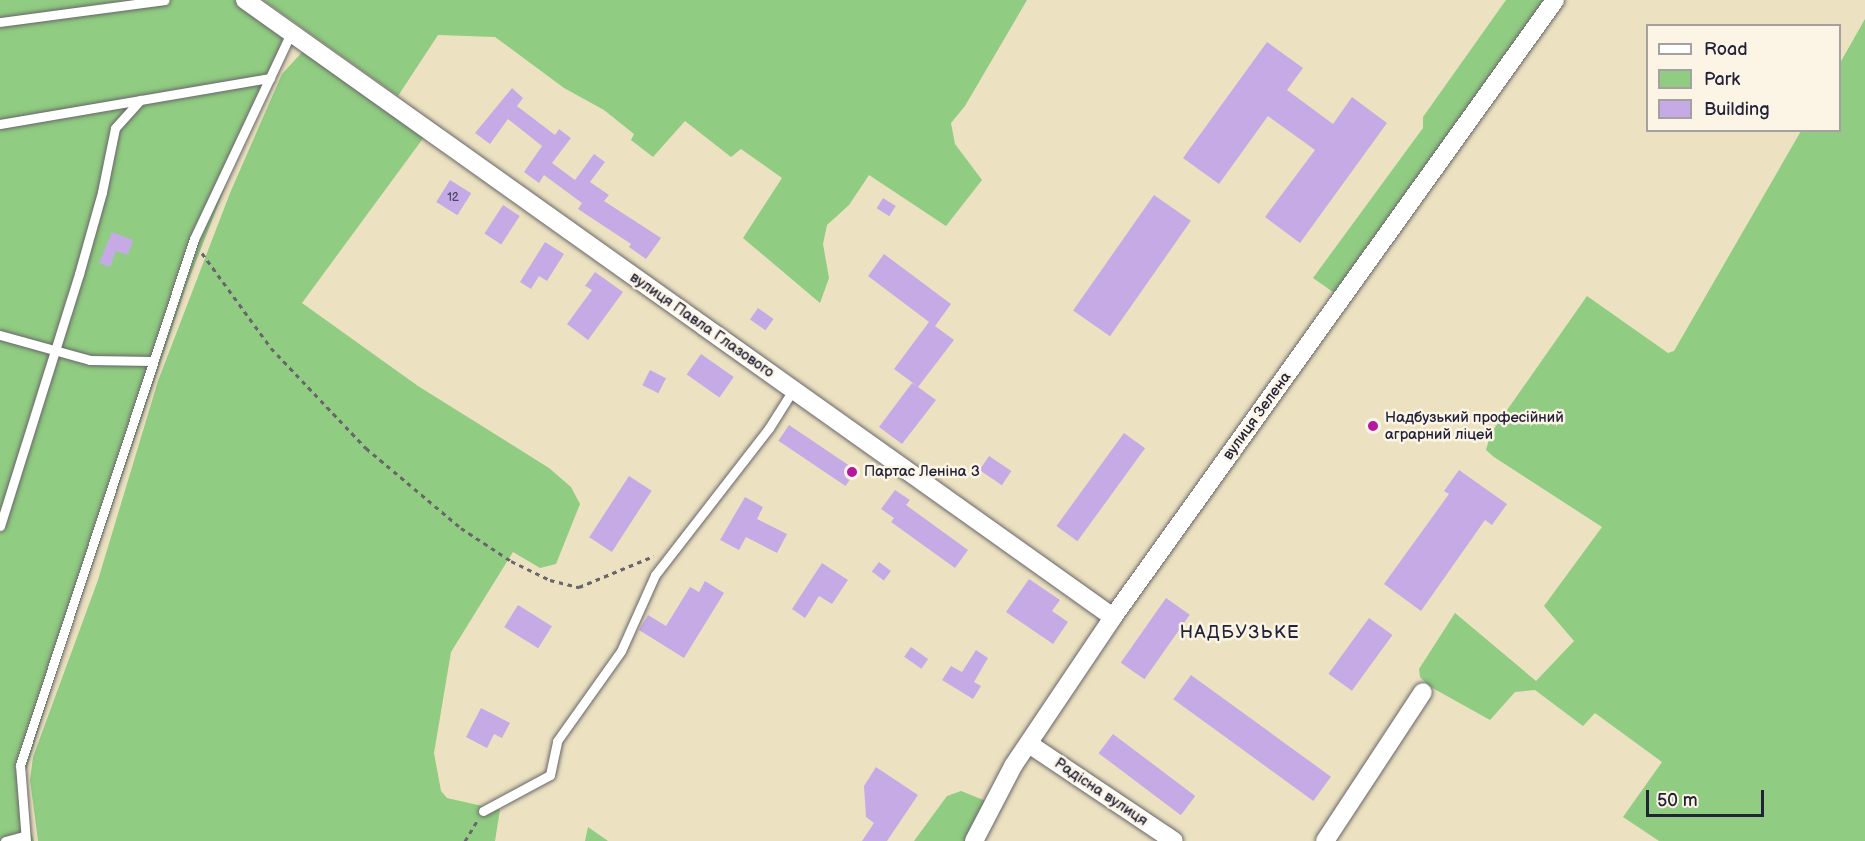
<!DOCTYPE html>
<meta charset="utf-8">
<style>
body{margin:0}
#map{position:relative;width:1865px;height:841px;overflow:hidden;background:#ece2c1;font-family:"Balsamiq Sans",sans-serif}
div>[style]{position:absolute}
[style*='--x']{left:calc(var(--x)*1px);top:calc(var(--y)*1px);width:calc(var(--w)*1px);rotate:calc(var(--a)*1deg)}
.green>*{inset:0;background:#90cc81}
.building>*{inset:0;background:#c6aae6;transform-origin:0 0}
.path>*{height:3px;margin-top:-1.5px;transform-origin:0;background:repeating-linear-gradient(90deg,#69656a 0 4.5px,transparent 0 9px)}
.roads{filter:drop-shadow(0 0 2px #69656a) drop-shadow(0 0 2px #69656a)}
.lane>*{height:9px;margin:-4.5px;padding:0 4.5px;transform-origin:4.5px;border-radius:4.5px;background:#fff}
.street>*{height:18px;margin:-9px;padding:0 9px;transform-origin:9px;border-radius:9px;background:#fff}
.dots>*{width:16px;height:16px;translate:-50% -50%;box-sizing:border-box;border:3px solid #fcf5e5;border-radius:50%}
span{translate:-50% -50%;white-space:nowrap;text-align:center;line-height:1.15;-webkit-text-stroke:5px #fcf5e5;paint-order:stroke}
.number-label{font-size:12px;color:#4b4466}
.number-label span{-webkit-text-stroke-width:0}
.street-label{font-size:15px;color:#22223b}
.poi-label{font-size:15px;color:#22223b}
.left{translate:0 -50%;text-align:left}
.quarter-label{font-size:18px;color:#22223b;letter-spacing:1.5px}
.legend{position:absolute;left:1646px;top:24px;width:195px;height:108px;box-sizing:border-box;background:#fcf5e5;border:2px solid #a5a1a1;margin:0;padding:8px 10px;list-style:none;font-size:18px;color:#22223b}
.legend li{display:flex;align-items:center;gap:12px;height:30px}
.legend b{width:30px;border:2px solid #a5a1a1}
.scale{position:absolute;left:1646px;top:790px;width:118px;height:27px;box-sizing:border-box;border:3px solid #22223b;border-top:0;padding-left:8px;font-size:18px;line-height:21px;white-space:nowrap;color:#22223b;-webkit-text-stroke:4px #fcf5e5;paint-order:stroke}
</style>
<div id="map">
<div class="green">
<i style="clip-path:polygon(0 0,238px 0,281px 30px,288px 46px,235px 162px,187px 284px,62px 655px,18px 796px,34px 841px,0 841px)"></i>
<i style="clip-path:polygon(263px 0,1027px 0,965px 106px,951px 123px,955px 144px,982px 180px,946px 226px,869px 175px,849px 205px,827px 225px,823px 244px,829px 278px,820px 303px,743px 238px,782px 178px,741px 149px,731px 157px,685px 121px,653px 157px,631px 140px,634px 134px,604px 110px,564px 88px,495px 37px,438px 35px,398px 96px)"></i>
<i style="clip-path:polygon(1506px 0,1552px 0,1339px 292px,1333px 292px,1313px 278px,1423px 128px,1423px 117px)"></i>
<i style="clip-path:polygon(1865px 19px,1865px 841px,1659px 841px,1623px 817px,1662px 762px,1595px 713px,1583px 726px,1535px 690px,1515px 692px,1490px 720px,1429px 686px,1420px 677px,1419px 669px,1455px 613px,1536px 681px,1574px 641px,1544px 606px,1602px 527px,1494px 457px,1486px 450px,1491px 433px,1587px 296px,1668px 353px,1674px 351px,1801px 131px,1840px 130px,1840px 63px)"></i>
<i style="clip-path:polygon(305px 49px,427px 133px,302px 303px,418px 386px,549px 468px,571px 487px,580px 504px,556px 564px,540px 568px,513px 552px,451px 652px,434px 753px,441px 791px,447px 798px,500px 810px,495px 841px,38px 841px,30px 780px,33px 757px,98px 580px,158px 381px,230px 193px,282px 74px)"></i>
<i style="clip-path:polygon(961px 791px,986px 801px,974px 841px,914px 841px,947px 796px)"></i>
<i style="clip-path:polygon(588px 827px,608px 841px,585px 841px)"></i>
</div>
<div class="building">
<i style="clip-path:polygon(1267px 42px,1303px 68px,1287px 90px,1333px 124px,1352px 97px,1387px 123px,1300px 243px,1265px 217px,1315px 150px,1268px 116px,1219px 184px,1183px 158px)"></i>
<i style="clip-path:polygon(512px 88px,523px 98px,517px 106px,555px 135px,559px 129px,571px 138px,552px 163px,575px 180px,594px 154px,605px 162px,590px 182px,609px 195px,604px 201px,661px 238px,646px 259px,629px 247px,631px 244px,578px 209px,582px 203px,544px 175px,539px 183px,524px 172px,542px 146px,508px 119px,490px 144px,475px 133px)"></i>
<i style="left:450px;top:180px;width:25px;height:26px;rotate:32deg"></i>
<i style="left:1154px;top:195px;width:45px;height:141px;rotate:35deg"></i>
<i style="left:883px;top:198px;width:15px;height:12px;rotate:32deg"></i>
<i style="left:503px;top:205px;width:20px;height:34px;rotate:33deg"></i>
<i style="clip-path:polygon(112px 232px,133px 240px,128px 255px,116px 251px,110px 267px,99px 263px)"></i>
<i style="clip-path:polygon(545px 242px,564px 254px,547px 281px,539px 276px,531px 289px,520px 282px)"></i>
<i style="clip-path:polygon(884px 254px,951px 304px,935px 326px,954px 340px,918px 387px,936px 400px,902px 444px,879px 427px,912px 383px,917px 386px,894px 369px,929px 322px,868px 276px)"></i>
<i style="clip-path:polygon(595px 272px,623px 292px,588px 340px,567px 324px,592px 290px,585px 286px)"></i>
<i style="left:758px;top:308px;width:19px;height:14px;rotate:35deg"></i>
<i style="left:701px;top:354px;width:40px;height:25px;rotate:35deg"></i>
<i style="left:650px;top:370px;width:18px;height:17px;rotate:27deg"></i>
<i style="left:789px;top:425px;width:81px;height:19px;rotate:34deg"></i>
<i style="left:1124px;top:433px;width:26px;height:115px;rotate:36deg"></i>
<i style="left:989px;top:456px;width:27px;height:17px;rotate:34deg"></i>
<i style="clip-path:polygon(1459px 470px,1507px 504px,1492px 525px,1485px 520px,1421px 611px,1384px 584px,1449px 494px,1444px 491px)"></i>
<i style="left:629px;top:476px;width:27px;height:73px;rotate:33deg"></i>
<i style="clip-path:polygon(895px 490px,910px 500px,906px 505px,968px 550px,955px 568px,891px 522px,894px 518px,881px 509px)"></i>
<i style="clip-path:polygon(745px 497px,763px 507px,757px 519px,787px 534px,777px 553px,746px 537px,739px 550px,720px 540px)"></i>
<i style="left:879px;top:562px;width:15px;height:12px;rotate:37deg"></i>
<i style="clip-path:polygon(822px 563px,848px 580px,832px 604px,819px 596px,805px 618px,792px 609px)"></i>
<i style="clip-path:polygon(1029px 579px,1060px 600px,1052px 611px,1068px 622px,1053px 644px,1006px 612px)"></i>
<i style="clip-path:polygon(705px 581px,724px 593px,684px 658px,639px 630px,648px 615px,666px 626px,690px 587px,699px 592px)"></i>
<i style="left:1166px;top:598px;width:29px;height:79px;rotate:35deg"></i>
<i style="left:518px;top:605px;width:40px;height:26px;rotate:32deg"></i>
<i style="left:1369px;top:618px;width:29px;height:69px;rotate:36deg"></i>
<i style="left:911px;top:647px;width:21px;height:12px;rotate:35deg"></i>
<i style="clip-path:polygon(976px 650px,988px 658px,974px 682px,981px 686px,973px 699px,942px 680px,951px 666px,962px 672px)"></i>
<i style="left:1191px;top:675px;width:173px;height:30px;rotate:36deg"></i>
<i style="clip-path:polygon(481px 708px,510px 723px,502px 738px,494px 734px,487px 748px,466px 737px)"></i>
<i style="left:1113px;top:734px;width:103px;height:24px;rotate:37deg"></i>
<i style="clip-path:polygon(876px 767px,918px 795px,887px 841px,862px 841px,874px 823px,866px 817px,864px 786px)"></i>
</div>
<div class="path">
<i style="--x:202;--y:253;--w:117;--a:54"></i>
<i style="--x:271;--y:348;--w:138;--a:46.5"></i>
<i style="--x:366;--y:448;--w:124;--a:40.1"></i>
<i style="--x:461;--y:528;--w:60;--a:33.4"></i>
<i style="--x:511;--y:561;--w:43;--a:26"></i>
<i style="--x:550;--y:580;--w:30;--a:14"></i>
<i style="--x:579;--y:587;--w:81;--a:-22.5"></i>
<i style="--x:465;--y:841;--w:23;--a:-59"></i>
</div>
<div class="roads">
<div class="lane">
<i style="--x:0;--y:22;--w:166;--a:-7.6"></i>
<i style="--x:0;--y:124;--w:274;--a:-9.7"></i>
<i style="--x:0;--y:335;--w:93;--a:15.5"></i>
<i style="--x:90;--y:360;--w:63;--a:0.9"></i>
<i style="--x:0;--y:526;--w:264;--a:-72.6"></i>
<i style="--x:79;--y:274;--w:85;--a:-74.3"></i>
<i style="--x:102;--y:192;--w:65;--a:-78.5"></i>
<i style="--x:115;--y:128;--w:38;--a:-48"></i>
<i style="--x:483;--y:811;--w:76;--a:-28.2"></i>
<i style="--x:550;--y:775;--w:35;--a:-78"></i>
<i style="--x:557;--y:741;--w:110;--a:-54.6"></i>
<i style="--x:621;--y:651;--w:83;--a:-65.9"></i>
<i style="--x:655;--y:575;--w:186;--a:-52.2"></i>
<i style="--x:769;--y:428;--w:45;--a:-57.7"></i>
<i style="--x:5;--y:841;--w:20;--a:-15"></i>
<i style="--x:26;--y:841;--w:76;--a:-94.5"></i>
<i style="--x:20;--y:765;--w:554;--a:-71.7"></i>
<i style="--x:194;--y:239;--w:228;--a:-64.8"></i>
</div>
<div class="street">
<i style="--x:245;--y:0;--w:1065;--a:35.41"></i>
<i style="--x:1029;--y:744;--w:174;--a:33.8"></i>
<i style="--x:974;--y:841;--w:85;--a:-62.5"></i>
<i style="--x:1013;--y:766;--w:179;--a:-56.1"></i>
<i style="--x:1113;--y:617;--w:759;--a:-54.38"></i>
<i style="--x:1325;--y:841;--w:178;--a:-56.7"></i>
</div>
</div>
<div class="dots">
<i style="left:1373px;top:426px;background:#b5179e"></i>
<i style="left:852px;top:472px;background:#b5179e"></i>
</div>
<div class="number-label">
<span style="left:453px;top:198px">12</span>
</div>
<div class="street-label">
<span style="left:702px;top:325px;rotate:35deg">вулиця Павла Глазового</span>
<span style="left:1257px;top:416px;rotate:-54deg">вулиця Зелена</span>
<span style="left:1101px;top:792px;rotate:34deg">Радісна вулиця</span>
</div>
<div class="poi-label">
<span class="left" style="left:1385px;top:426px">Надбузький професійний<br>аграрний ліцей</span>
<span class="left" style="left:864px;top:472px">Партас Леніна 3</span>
</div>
<div class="quarter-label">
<span style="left:1240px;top:633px">НАДБУЗЬКЕ</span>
</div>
<ul class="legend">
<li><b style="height:8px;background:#fff"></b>Road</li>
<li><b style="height:16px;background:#90cc81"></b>Park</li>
<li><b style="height:16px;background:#c6aae6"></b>Building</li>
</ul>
<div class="scale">50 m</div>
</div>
